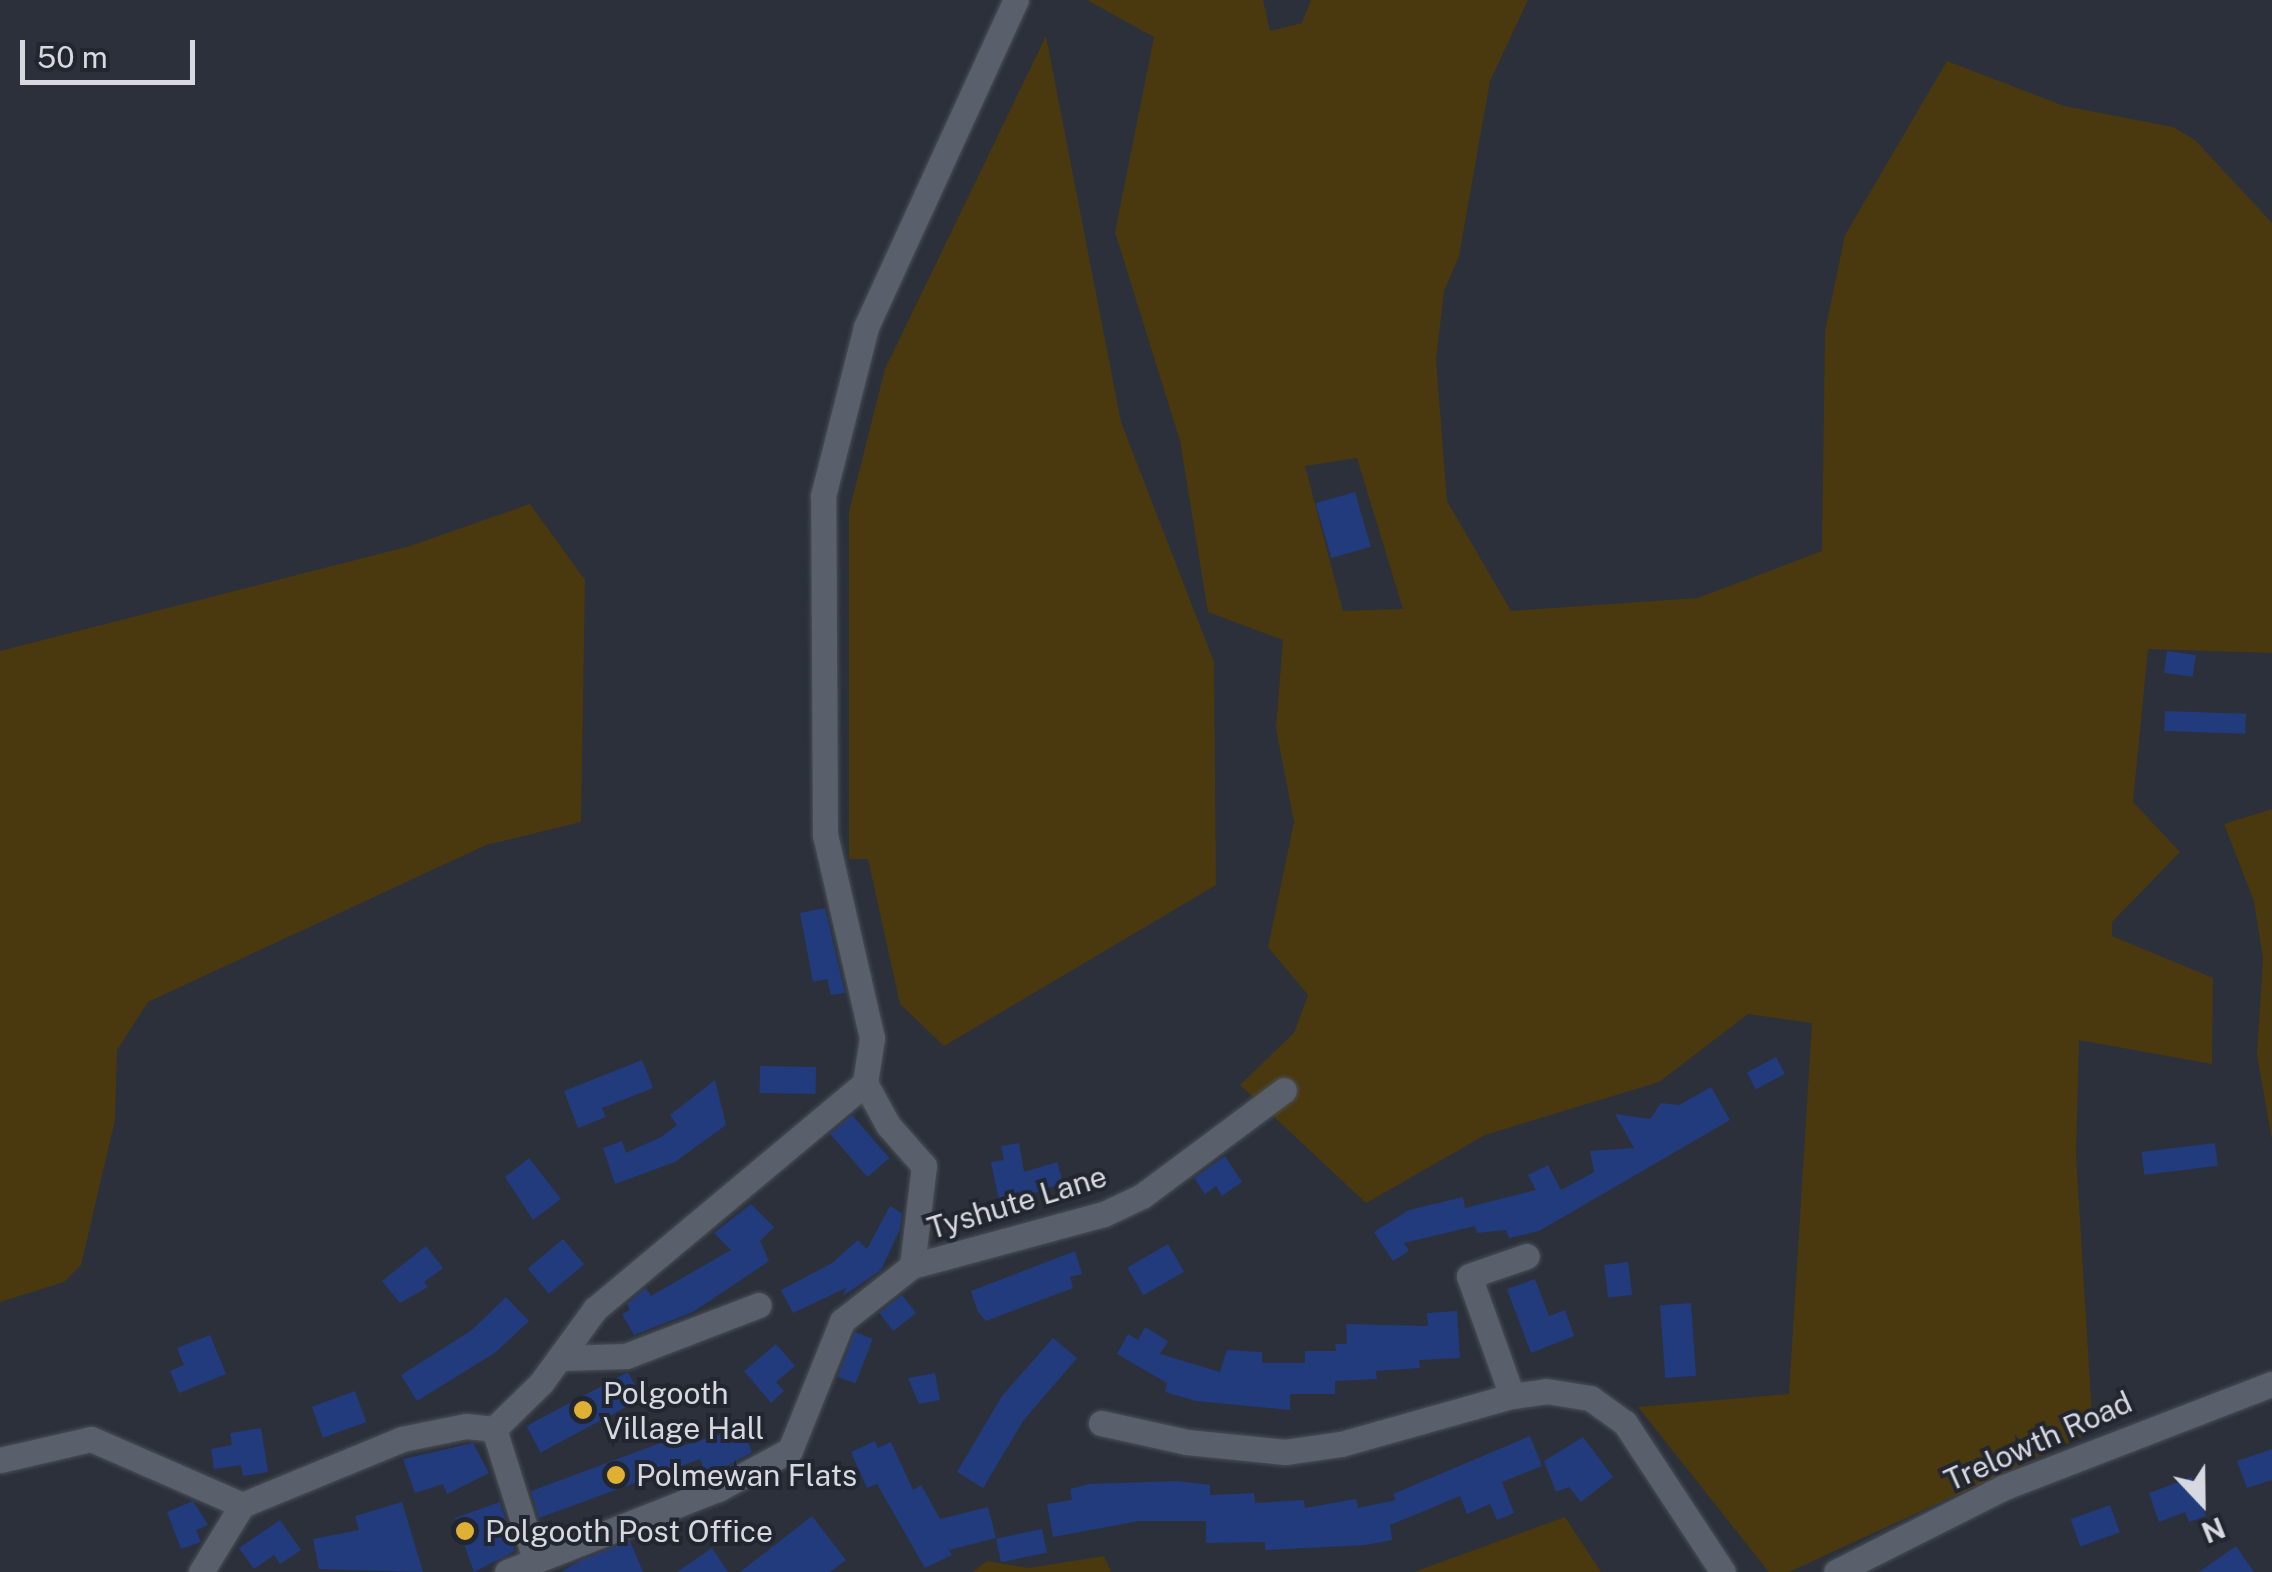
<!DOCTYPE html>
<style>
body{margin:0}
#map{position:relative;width:2272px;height:1572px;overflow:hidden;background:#2b303a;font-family:"Public Sans",sans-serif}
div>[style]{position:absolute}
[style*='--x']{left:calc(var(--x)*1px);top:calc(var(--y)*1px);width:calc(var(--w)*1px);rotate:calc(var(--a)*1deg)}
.green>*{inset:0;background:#4a390e}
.building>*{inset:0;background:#223b7c;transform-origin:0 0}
.roads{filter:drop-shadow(0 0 2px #4a4e56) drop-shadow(0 0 2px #4a4e56)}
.minor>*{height:25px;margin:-12.5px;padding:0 12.5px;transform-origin:12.5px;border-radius:12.5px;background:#5a606b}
.tertiary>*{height:25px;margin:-12.5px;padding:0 12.5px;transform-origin:12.5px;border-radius:12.5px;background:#5a606b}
.dots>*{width:28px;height:28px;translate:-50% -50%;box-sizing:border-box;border:5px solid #222630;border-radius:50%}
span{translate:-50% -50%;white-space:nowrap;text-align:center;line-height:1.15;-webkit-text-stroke:8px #222630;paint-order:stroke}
.street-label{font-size:30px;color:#d6d9df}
.poi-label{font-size:30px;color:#d6d9df}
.left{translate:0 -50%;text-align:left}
.north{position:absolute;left:2152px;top:1452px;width:100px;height:100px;-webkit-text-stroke:8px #222630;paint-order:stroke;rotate:158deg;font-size:28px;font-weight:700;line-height:40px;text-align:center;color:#d6d9df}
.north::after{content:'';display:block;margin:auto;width:35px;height:45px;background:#d6d9df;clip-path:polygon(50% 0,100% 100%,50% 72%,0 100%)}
.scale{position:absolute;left:20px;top:40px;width:175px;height:45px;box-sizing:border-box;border:5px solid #d6d9df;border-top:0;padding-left:12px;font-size:30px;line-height:35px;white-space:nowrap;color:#d6d9df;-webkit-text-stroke:8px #222630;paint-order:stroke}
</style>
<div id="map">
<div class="green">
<i style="clip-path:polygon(evenodd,1087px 0,1263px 0,1270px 31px,1302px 23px,1311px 0,1528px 0,1490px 81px,1459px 256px,1444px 291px,1436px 360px,1447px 501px,1511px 611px,1698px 598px,1822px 551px,1825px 331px,1845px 235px,1947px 61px,2064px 106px,2173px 127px,2195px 140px,2272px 223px,2272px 653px,2148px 649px,2133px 802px,2180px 852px,2112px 922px,2112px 936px,2213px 978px,2212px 1064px,2079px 1040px,2076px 1155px,2093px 1432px,1789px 1572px,1769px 1572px,1638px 1407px,1789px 1394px,1812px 1023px,1748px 1014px,1659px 1082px,1485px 1135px,1366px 1203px,1240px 1085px,1294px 1033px,1308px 995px,1268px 947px,1294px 822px,1276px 728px,1283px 640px,1208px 612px,1180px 441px,1115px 232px,1154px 37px,1087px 0,1357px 458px,1403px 609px,1402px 609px,1343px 611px,1305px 466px,1357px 458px)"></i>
<i style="clip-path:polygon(1046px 36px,1121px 422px,1214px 662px,1216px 885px,944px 1046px,900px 1004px,868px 859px,849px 859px,849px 512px,885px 369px)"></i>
<i style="clip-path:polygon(530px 504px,585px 580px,581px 822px,486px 845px,148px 1002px,117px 1050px,115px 1120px,81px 1265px,64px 1282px,0 1302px,0 651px,410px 546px)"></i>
<i style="clip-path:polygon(2272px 809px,2272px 1140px,2257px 1055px,2263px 958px,2254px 901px,2224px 824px)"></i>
<i style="clip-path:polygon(1565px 1517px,1601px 1572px,1414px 1572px)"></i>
<i style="clip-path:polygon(1104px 1556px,1111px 1572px,973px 1572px,987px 1561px,1029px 1568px)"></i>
</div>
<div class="building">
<i style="left:1355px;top:492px;width:57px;height:41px;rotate:74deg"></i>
<i style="left:2167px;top:651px;width:29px;height:22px;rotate:8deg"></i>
<i style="left:2165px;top:711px;width:81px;height:20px;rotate:2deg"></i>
<i style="clip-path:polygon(825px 908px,845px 993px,831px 995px,827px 979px,813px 982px,800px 913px)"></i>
<i style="left:1776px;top:1057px;width:19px;height:33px;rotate:62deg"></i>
<i style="clip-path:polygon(642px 1060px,653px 1088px,602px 1108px,606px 1117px,578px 1128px,564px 1091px)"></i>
<i style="left:760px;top:1066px;width:56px;height:27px;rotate:1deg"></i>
<i style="clip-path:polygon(715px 1080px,726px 1125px,675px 1162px,615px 1184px,603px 1148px,622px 1141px,626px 1153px,661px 1137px,677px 1125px,670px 1115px)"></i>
<i style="clip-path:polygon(1711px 1087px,1730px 1120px,1539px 1231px,1509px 1238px,1506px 1230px,1477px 1233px,1475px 1226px,1404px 1243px,1409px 1251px,1393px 1261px,1374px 1232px,1409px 1210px,1463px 1197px,1465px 1208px,1536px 1190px,1528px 1175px,1548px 1165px,1561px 1190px,1594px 1172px,1590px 1151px,1634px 1148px,1615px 1114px,1650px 1119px,1661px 1103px,1679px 1105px)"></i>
<i style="left:852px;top:1115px;width:57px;height:29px;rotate:49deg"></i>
<i style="clip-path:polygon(1019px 1143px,1024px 1172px,1057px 1162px,1063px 1183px,1000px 1205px,991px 1162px,1004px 1160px,1001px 1146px)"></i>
<i style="left:2215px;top:1143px;width:23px;height:74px;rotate:83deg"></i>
<i style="clip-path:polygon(1225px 1156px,1242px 1182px,1222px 1196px,1216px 1186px,1205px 1194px,1194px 1178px)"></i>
<i style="clip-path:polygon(529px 1158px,561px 1199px,533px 1220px,505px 1177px)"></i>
<i style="clip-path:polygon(751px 1204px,774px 1227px,760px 1241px,769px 1261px,693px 1312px,634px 1335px,622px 1314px,630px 1310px,627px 1304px,646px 1288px,651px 1296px,731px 1250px,714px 1233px)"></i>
<i style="clip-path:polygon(890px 1206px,902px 1213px,900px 1229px,881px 1270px,843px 1296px,846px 1288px,793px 1313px,781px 1290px,832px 1263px,858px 1240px,867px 1249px)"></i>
<i style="left:563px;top:1239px;width:33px;height:46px;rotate:50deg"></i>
<i style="left:1168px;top:1244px;width:32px;height:47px;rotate:60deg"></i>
<i style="clip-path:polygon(426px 1246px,443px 1268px,424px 1282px,428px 1287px,400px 1303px,382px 1281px)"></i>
<i style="clip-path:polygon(1075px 1251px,1082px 1274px,1070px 1277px,1073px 1288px,986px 1321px,978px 1312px,971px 1291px)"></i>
<i style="left:1628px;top:1262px;width:33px;height:24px;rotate:83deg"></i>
<i style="clip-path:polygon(1535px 1279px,1549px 1316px,1565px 1310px,1574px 1336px,1531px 1353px,1507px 1289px)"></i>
<i style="left:902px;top:1295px;width:23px;height:29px;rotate:52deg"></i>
<i style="clip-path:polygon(506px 1297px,529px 1321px,496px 1352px,417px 1401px,401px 1375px,472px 1330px)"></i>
<i style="left:1691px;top:1303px;width:73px;height:31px;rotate:86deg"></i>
<i style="clip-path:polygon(1457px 1311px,1460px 1358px,1419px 1360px,1420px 1368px,1376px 1371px,1377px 1379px,1335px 1381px,1335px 1394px,1290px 1394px,1290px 1410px,1196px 1401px,1165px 1392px,1167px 1383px,1117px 1354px,1128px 1334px,1138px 1340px,1145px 1327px,1168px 1341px,1160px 1354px,1220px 1372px,1227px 1350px,1262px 1352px,1262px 1363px,1305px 1363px,1305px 1351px,1336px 1351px,1335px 1344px,1347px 1344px,1346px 1324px,1428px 1326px,1427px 1313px)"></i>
<i style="left:855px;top:1332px;width:19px;height:48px;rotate:21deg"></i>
<i style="clip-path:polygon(210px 1335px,226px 1374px,179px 1393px,170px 1371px,184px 1365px,177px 1348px)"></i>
<i style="clip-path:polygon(1053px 1338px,1077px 1358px,1023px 1421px,983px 1488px,957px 1472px,1002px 1396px)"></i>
<i style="clip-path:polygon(776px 1344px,795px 1366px,776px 1382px,784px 1391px,771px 1403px,744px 1371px)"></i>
<i style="left:628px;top:1372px;width:30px;height:115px;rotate:62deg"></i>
<i style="clip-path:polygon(935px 1373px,940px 1400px,919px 1404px,908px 1378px)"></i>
<i style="left:355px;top:1391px;width:33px;height:46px;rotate:70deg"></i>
<i style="clip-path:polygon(261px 1428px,268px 1472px,243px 1476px,241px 1465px,214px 1469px,211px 1449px,232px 1445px,230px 1433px)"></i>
<i style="clip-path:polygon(742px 1428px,752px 1452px,727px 1466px,706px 1474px,700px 1459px,539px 1518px,531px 1491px,674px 1438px,678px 1447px)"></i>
<i style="clip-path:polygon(1530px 1436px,1542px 1466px,1502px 1482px,1514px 1513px,1497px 1520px,1490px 1504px,1467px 1514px,1460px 1496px,1390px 1525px,1392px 1540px,1365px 1545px,1265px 1550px,1265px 1542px,1206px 1543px,1206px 1521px,1139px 1521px,1053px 1537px,1047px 1504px,1072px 1500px,1070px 1489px,1090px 1484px,1177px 1481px,1210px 1485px,1210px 1495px,1254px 1493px,1255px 1503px,1304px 1500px,1305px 1508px,1356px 1499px,1358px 1508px,1396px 1500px,1393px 1494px)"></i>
<i style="clip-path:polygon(1583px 1437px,1613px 1477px,1581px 1502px,1569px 1487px,1556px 1492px,1544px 1461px)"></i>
<i style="clip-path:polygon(875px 1441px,878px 1448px,891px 1442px,913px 1490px,921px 1485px,940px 1519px,988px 1507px,996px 1538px,949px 1550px,952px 1555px,925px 1568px,877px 1484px,867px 1488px,851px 1452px)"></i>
<i style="clip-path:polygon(473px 1443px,489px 1473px,447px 1494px,443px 1484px,415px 1493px,403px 1459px)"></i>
<i style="clip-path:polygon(2272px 1449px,2272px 1480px,2247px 1488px,2237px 1461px)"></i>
<i style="clip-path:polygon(2192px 1477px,2206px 1516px,2189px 1522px,2185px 1512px,2159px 1522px,2149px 1493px)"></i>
<i style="clip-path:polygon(193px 1501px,208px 1525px,196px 1530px,201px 1542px,181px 1549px,167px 1512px)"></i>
<i style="clip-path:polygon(402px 1502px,423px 1572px,319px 1569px,313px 1539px,359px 1530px,355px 1516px)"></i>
<i style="clip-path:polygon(500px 1502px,515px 1551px,474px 1572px,455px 1518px)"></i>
<i style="left:2110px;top:1505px;width:29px;height:42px;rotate:70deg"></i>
<i style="clip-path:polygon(812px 1516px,846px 1560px,830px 1572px,740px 1572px)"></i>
<i style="clip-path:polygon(280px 1520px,301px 1550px,280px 1564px,274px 1555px,254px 1569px,239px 1548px)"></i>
<i style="left:1042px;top:1529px;width:24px;height:47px;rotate:78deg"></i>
<i style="clip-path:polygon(630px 1541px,643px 1572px,561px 1572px,581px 1560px)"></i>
<i style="clip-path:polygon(2236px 1546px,2254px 1572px,2199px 1572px)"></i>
<i style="clip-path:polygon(712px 1548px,728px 1572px,677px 1572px)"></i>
</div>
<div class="roads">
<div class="minor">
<i style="--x:912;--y:1266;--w:199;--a:-15.2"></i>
<i style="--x:1104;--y:1214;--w:42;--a:-25.3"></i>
<i style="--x:1142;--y:1196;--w:177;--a:-36.7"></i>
<i style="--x:561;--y:1358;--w:65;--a:-1.8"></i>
<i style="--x:626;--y:1356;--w:142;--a:-21"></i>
<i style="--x:1512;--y:1396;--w:127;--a:-109.7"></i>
<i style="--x:1469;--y:1276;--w:61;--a:-19"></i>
<i style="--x:1101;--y:1423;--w:88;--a:12.5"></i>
<i style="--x:1187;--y:1442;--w:99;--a:5.8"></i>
<i style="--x:1285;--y:1452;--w:57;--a:-8.1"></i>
<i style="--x:1341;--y:1444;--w:178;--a:-15.7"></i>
<i style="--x:1512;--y:1396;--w:34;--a:-8"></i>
<i style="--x:1546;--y:1391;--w:45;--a:9"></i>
<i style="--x:1590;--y:1398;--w:43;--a:35.5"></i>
<i style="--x:1625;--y:1423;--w:178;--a:56.7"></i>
<i style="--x:0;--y:1460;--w:93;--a:-13"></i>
<i style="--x:91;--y:1439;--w:165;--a:23.6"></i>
<i style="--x:242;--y:1505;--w:173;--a:-22.4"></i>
<i style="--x:402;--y:1439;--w:65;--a:-11.5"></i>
<i style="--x:466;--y:1426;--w:28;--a:6"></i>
<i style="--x:534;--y:1556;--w:133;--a:-107.5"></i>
<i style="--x:494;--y:1429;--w:66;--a:-44.4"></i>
<i style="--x:541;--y:1383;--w:92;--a:-53.9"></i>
<i style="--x:595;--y:1309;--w:352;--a:-39.9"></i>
<i style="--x:865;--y:1083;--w:46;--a:-81.2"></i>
<i style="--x:872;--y:1038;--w:208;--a:-103"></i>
<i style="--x:825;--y:835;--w:339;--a:-90.3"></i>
<i style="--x:823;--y:496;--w:174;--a:-75.7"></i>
<i style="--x:866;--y:327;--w:360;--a:-65.4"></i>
<i style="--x:201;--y:1572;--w:79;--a:-58.5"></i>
<i style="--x:507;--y:1572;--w:227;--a:-21.5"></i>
<i style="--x:718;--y:1489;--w:82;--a:-28.4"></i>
<i style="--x:790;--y:1450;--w:139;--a:-68"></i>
<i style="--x:842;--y:1321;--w:89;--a:-38.2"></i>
<i style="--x:912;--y:1266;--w:101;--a:-83.2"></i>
<i style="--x:924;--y:1166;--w:55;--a:-131.3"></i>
<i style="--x:888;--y:1125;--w:48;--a:-118.7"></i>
</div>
<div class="tertiary">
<i style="--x:1836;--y:1572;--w:186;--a:-26.8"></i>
<i style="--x:2002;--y:1488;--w:289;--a:-21.1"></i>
</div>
</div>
<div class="dots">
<i style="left:583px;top:1410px;background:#e0b034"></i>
<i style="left:616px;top:1475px;background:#e0b034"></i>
<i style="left:465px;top:1531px;background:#e0b034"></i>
</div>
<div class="street-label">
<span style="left:1017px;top:1202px;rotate:-17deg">Tyshute Lane</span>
<span style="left:2038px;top:1441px;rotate:-24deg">Trelowth Road</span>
</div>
<div class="poi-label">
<span class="left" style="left:603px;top:1410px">Polgooth<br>Village Hall</span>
<span class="left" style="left:636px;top:1475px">Polmewan Flats</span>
<span class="left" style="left:485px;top:1531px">Polgooth Post Office</span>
</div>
<div class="north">N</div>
<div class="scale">50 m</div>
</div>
